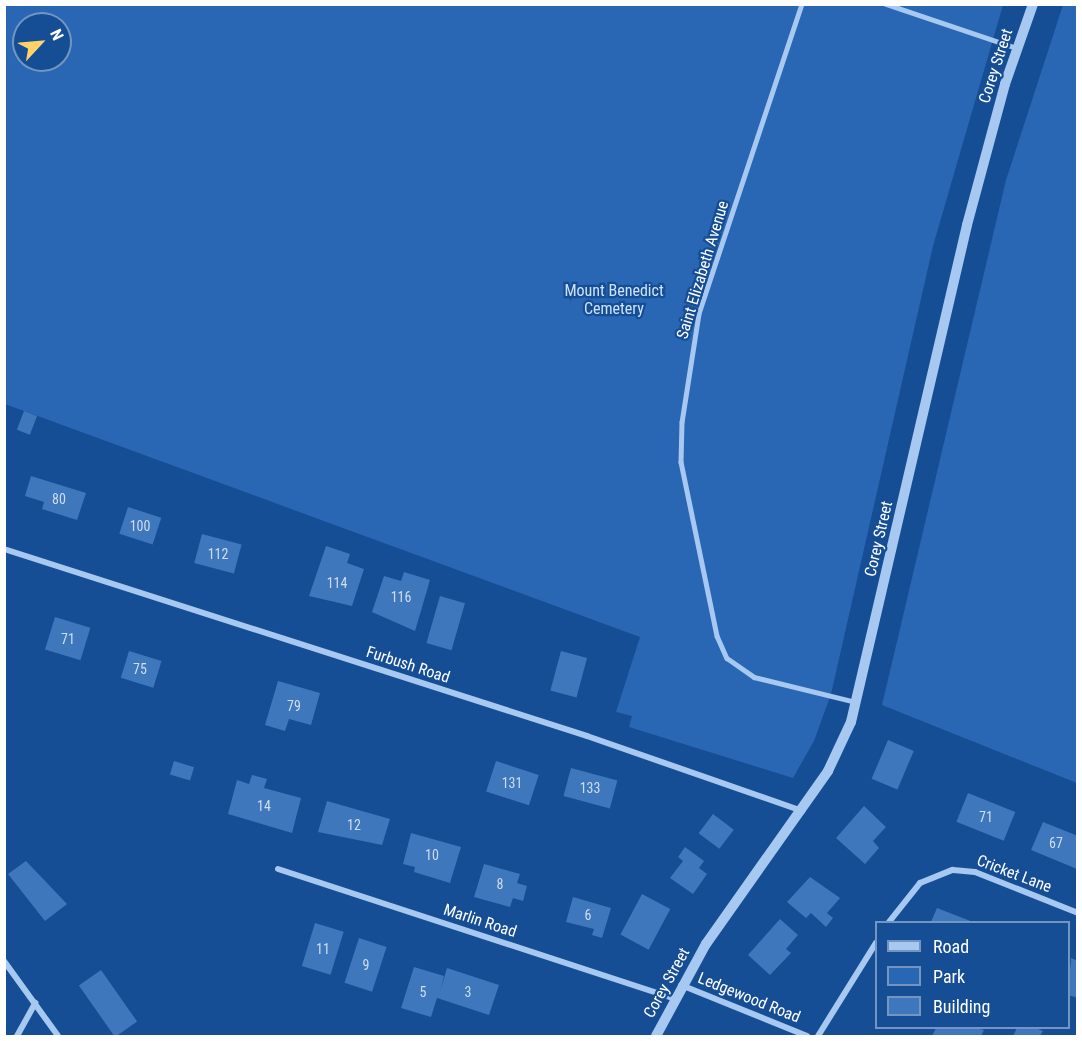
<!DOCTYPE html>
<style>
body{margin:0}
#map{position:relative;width:1082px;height:1041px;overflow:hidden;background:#164e95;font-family:"Roboto Condensed",sans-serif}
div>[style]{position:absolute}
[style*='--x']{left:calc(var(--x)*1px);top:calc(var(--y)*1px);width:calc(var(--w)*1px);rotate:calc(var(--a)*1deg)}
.green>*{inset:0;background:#2967b4}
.building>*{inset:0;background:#3e77bc;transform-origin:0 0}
.service>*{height:4.5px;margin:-2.25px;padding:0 2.25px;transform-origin:2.25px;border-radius:2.25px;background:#a6c8f1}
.minor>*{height:6px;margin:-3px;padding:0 3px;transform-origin:3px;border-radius:3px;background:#a6c8f1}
.tertiary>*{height:10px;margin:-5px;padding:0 5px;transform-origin:5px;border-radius:5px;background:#a6c8f1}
span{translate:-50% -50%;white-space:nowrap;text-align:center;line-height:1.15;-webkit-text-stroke:4.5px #164e95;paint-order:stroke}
.number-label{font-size:14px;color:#cfddee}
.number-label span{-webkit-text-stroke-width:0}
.street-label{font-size:16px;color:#fff}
.park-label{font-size:16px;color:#cee3fc}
.frame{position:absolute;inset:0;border:6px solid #fff;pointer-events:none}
.legend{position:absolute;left:875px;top:921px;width:195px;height:108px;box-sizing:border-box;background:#164e95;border:2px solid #7395bf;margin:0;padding:8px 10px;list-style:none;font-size:18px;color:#fff}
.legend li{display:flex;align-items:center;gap:12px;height:30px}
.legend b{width:30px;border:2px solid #7395bf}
.north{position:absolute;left:12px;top:12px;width:60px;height:60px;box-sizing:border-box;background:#164e95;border:2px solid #7395bf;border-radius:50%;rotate:64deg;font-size:16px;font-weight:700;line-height:24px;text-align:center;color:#fff}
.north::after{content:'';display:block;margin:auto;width:21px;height:27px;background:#ffd367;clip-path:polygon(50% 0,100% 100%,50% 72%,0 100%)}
</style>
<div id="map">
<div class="green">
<i style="clip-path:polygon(evenodd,4px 5px,1003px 5px,933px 246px,831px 694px,814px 741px,793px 778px,629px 727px,632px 716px,616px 712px,640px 637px,5px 404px,4px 5px,24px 24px,60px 24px,60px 60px,24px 60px,24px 24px)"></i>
<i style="clip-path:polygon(1063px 5px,1078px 5px,1077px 783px,882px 705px,1006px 180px)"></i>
</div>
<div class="building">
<i style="left:24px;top:411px;width:14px;height:20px;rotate:21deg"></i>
<i style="clip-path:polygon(31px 476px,86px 493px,77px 520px,42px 509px,44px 502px,25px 496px)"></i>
<i style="left:128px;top:507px;width:35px;height:28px;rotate:18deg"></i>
<i style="left:202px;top:534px;width:41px;height:30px;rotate:15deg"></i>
<i style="clip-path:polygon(326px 546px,350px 554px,347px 563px,364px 569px,352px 606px,309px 596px)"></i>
<i style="clip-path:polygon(404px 572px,430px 580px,415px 631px,372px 612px,384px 576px,401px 581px)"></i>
<i style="left:440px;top:596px;width:26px;height:49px;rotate:16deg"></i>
<i style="left:55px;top:617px;width:37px;height:34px;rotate:17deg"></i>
<i style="left:129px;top:651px;width:34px;height:28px;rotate:17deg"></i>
<i style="left:561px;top:651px;width:27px;height:41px;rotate:15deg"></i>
<i style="clip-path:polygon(278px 681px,320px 693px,311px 725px,289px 719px,285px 731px,265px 725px)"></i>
<i style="left:888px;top:740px;width:28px;height:42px;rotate:23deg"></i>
<i style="left:174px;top:761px;width:21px;height:14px;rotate:17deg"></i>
<i style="left:496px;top:761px;width:45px;height:32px;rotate:18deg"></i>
<i style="left:571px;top:768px;width:48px;height:29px;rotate:15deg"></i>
<i style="clip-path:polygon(252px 775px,267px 779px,264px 788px,301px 798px,292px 833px,228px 814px,237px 780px,249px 784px)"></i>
<i style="left:968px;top:793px;width:51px;height:31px;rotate:22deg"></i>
<i style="clip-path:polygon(327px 801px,390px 819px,382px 845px,318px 832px)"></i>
<i style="clip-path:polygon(864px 806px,886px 827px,873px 841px,879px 848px,865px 864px,836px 838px)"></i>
<i style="left:713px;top:814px;width:26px;height:24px;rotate:37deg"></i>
<i style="clip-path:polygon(1043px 822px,1078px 836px,1077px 869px,1031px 850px)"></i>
<i style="clip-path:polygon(411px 833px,461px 847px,450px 883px,414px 872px,415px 867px,403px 864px)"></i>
<i style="clip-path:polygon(685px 847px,704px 861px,699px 868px,707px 874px,693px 894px,670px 878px,683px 861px,678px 857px)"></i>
<i style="clip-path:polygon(26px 861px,67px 904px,45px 921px,8px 874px)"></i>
<i style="clip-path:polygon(484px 864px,520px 874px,517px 883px,527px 886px,523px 901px,513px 898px,510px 907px,474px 897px)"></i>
<i style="clip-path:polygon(810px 877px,840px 898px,827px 913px,833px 918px,826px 927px,811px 913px,806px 918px,787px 902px)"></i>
<i style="left:642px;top:894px;width:32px;height:46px;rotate:28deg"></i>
<i style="clip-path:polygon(573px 897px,611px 908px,602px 938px,592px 935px,594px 929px,566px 922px)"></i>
<i style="clip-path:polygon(937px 908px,973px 922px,931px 922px)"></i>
<i style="clip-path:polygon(780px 919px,798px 935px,786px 949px,791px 953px,770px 975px,748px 955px)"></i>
<i style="left:315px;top:923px;width:30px;height:45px;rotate:17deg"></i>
<i style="left:359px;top:938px;width:29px;height:47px;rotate:18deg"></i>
<i style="clip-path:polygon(1071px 958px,1078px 961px,1078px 998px,1068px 995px)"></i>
<i style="clip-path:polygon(414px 967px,444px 976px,440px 992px,447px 968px,499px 985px,489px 1015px,437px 998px,431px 1017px,401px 1008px)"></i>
<i style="left:101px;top:970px;width:63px;height:27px;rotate:55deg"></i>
<i style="clip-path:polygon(936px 1028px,977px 1028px,984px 1030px,981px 1036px,932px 1036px)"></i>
<i style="clip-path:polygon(1017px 1028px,1036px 1028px,1043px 1031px,1040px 1036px,1013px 1036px)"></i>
</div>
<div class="service">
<i style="--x:802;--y:4;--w:327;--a:108.4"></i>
<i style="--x:699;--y:314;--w:109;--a:98.9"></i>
<i style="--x:682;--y:422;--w:40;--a:91.4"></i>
<i style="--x:681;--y:462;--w:178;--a:78.3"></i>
<i style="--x:717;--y:636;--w:24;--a:66"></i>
<i style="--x:727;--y:658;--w:33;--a:35"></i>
<i style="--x:754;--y:677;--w:105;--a:13.8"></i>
<i style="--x:886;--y:4;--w:138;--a:18.6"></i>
</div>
<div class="minor">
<i style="--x:4;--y:549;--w:612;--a:17.78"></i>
<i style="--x:587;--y:736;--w:228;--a:19.2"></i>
<i style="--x:278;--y:869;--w:416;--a:18.1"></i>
<i style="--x:889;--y:922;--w:50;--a:-51.5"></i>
<i style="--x:920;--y:883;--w:35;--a:-22"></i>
<i style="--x:953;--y:870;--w:22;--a:5"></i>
<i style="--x:975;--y:872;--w:111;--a:21.7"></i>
<i style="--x:4;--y:961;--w:92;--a:54.2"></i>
<i style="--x:681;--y:985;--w:136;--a:22"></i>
<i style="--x:17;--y:1036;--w:38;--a:-61"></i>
<i style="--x:818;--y:1036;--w:110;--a:-58.1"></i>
</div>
<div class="tertiary">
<i style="--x:656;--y:1036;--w:105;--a:-61.5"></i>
<i style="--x:706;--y:944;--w:212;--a:-54.8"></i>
<i style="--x:828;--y:771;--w:54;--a:-64.9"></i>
<i style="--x:851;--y:722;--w:510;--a:-76.86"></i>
<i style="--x:967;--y:225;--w:146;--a:-74.9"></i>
<i style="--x:1005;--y:84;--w:85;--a:-70.7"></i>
</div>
<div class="number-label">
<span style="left:59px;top:499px">80</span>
<span style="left:140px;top:526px">100</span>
<span style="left:218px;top:554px">112</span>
<span style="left:337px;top:583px">114</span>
<span style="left:401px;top:597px">116</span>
<span style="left:68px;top:639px">71</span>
<span style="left:140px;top:669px">75</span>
<span style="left:294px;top:706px">79</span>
<span style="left:512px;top:783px">131</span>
<span style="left:590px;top:788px">133</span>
<span style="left:264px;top:806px">14</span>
<span style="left:986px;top:817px">71</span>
<span style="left:354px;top:825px">12</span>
<span style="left:1056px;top:843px">67</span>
<span style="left:432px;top:855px">10</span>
<span style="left:500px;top:884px">8</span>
<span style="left:588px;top:915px">6</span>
<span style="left:323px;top:949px">11</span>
<span style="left:366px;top:965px">9</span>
<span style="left:423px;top:992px">5</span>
<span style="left:468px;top:992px">3</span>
</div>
<div class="street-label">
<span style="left:996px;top:66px;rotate:-72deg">Corey Street</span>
<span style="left:703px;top:270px;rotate:-73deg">Saint Elizabeth Avenue</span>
<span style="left:879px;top:539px;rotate:-77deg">Corey Street</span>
<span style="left:408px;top:665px;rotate:18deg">Furbush Road</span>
<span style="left:1014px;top:874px;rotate:21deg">Cricket Lane</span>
<span style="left:480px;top:921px;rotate:18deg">Marlin Road</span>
<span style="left:667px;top:983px;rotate:-61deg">Corey Street</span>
<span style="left:749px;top:998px;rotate:22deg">Ledgewood Road</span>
</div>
<div class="park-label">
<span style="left:614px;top:300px">Mount Benedict<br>Cemetery</span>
</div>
<div class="frame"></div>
<ul class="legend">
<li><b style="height:8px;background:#a6c8f1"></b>Road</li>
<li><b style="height:16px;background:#2967b4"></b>Park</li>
<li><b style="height:16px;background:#3e77bc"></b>Building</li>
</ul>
<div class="north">N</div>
</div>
